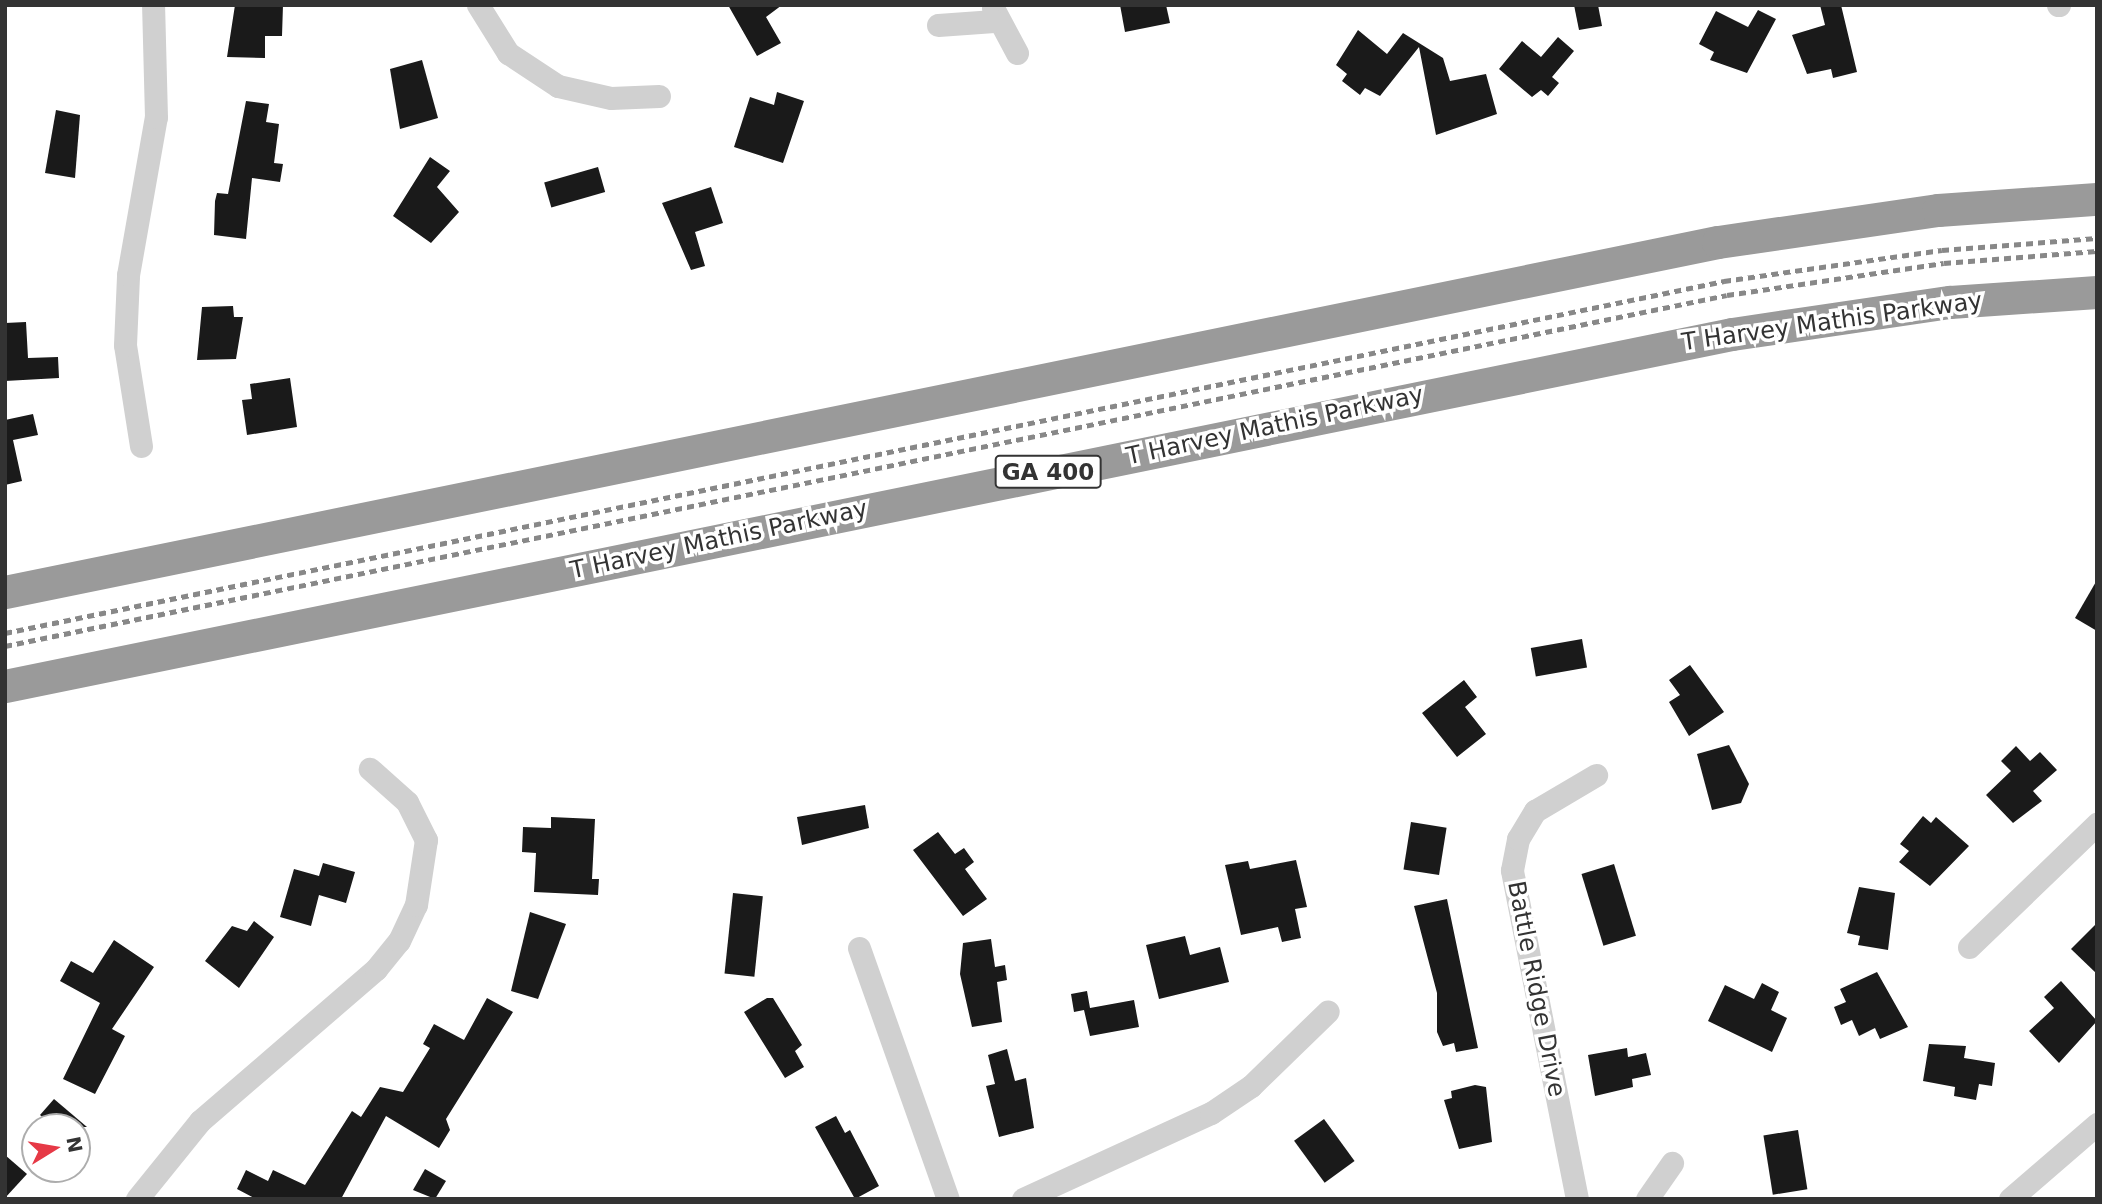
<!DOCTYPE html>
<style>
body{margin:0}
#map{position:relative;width:2102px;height:1204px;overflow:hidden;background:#fff;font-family:"DejaVu Sans",sans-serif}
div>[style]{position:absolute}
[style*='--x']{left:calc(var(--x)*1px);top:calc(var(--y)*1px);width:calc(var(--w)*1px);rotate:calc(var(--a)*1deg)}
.building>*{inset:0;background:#1a1a1a;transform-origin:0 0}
.minor>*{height:23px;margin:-11.5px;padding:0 11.5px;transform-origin:11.5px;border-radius:11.5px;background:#d0d0d0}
.highway>*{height:33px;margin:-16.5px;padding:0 16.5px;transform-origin:16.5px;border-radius:16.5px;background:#9a9a9a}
.rail>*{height:5px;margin-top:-2.5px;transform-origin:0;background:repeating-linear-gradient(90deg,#888 0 7px,transparent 0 12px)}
span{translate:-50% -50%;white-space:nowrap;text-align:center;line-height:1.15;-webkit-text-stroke:7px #fff;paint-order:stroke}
.shield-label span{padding:2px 5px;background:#fff;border:2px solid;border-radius:5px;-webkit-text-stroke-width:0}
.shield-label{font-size:23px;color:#333;font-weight:700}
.street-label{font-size:24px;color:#333}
.frame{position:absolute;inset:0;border:7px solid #333;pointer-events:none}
.north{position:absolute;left:21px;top:1113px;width:70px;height:70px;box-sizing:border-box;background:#fff;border:2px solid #adadad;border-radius:50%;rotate:79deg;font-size:19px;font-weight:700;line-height:28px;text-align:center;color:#333}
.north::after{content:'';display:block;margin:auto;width:24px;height:32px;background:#e63946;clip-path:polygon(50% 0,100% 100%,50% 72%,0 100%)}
</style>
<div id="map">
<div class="building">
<i style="clip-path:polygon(235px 5px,283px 5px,282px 36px,265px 36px,265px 58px,227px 57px)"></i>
<i style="clip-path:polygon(728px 5px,782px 5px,766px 17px,781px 43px,757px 56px)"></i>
<i style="clip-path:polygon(1120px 5px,1166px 5px,1170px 23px,1125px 32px)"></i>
<i style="clip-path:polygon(1574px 5px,1598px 5px,1602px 26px,1579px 30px)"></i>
<i style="clip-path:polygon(1820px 5px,1841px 5px,1857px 72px,1833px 78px,1831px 69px,1807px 74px,1792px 35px,1825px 25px)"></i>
<i style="clip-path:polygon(1758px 10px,1776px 19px,1747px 73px,1710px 60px,1714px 52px,1699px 44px,1716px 11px,1748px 27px)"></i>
<i style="clip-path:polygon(1358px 30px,1387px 54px,1403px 33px,1443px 58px,1450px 81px,1486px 74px,1497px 114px,1436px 135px,1419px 47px,1380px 96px,1365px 88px,1360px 95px,1342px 81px,1347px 74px,1336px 65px)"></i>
<i style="clip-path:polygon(1558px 37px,1574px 51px,1552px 77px,1559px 83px,1548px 96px,1541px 90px,1532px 97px,1499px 69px,1522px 41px,1541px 57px)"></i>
<i style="clip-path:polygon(422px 60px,438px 118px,400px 129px,390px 69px)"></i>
<i style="clip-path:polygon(777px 92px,804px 101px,783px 163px,734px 147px,750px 97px,774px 105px)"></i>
<i style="clip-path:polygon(246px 101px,269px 104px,266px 122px,279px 124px,274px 163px,283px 164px,280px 182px,252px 178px,246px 239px,214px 235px,215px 201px,217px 193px,228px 194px)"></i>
<i style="clip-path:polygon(56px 110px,80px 115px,75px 178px,45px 173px)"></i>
<i style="clip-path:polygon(430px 157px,450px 171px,437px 187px,459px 212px,431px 243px,393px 216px)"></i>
<i style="left:598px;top:167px;width:26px;height:56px;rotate:74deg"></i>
<i style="clip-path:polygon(711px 187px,723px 223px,695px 232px,705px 266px,691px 270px,662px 203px)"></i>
<i style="clip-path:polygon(233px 306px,234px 317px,243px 317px,236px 359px,197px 360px,202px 307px)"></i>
<i style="clip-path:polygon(26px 322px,28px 358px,58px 357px,59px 378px,5px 381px,5px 323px)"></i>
<i style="clip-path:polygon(290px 378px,297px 427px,247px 435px,242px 400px,252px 399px,250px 384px)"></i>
<i style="clip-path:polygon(33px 414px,38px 435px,13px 440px,22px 481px,5px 485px,5px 420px)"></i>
<i style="clip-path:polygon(2097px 580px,2097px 631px,2075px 618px)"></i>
<i style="left:1582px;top:639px;width:29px;height:52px;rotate:80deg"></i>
<i style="clip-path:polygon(1690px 665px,1724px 712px,1689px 736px,1669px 702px,1680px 695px,1669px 680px)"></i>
<i style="clip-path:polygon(1464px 680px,1477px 697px,1465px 707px,1486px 734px,1457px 757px,1422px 713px)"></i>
<i style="clip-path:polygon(1729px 745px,1749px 784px,1741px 803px,1712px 810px,1697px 754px)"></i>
<i style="clip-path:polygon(2016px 746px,2030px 761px,2040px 752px,2057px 770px,2033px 791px,2042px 801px,2013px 823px,1986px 795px,2011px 771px,2001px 761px)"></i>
<i style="clip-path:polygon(865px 805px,869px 828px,802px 845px,797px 817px)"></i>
<i style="clip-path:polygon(1923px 816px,1931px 823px,1936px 817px,1969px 846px,1930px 886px,1899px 862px,1909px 851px,1900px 844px)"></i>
<i style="clip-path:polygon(551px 817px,595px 819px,592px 879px,599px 879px,598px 895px,534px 892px,536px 853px,522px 852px,523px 827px,551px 828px)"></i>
<i style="left:1411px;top:822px;width:36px;height:48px;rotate:9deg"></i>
<i style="clip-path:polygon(938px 832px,955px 854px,964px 848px,974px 862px,965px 869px,987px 899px,963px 916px,913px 850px)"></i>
<i style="clip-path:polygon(1296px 860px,1307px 907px,1295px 909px,1301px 938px,1282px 942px,1278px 927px,1241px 935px,1225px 865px,1248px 861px,1250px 869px)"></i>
<i style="clip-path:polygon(323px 863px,355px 872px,346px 903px,319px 895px,311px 926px,280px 917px,294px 869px,319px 876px)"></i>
<i style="left:1614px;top:864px;width:75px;height:34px;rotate:73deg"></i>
<i style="clip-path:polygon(1859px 887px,1895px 893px,1888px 950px,1858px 945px,1860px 936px,1847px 933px)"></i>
<i style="left:733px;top:893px;width:30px;height:81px;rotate:6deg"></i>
<i style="clip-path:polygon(1447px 899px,1478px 1048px,1456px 1052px,1454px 1043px,1443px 1046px,1437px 1032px,1437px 993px,1414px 906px)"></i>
<i style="clip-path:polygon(530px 912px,566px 924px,538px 999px,511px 991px)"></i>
<i style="clip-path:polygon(254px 921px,274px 937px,239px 988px,205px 961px,232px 926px,247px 931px)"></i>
<i style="clip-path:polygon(2097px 923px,2097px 974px,2071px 949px)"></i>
<i style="clip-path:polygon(1185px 936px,1190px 955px,1220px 947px,1229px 982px,1159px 999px,1146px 945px)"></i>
<i style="clip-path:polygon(991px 939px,995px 967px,1005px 965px,1007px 980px,997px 982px,1002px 1022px,972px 1027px,960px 974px,963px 943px)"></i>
<i style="clip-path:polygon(114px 940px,154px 967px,112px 1029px,125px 1036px,95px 1094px,63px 1079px,100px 1003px,60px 981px,71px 961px,93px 973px)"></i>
<i style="clip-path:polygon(1877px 972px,1908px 1027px,1880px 1039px,1875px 1028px,1859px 1036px,1852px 1020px,1841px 1025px,1834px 1007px,1846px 1002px,1840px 989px)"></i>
<i style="clip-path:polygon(2061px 981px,2097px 1021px,2059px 1063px,2029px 1031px,2054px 1008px,2044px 997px)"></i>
<i style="clip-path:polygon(1762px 983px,1779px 992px,1771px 1010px,1787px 1018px,1772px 1052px,1708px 1021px,1725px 985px,1754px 999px)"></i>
<i style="clip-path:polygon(1087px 991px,1090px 1008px,1134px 1000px,1139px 1027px,1090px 1036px,1084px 1010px,1074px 1012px,1071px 994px)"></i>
<i style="clip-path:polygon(487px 998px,513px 1012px,446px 1119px,450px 1130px,439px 1148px,386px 1116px,341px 1199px,256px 1199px,237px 1189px,246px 1170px,268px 1181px,273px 1170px,305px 1185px,352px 1111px,361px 1117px,380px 1087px,403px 1092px,430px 1048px,423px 1044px,434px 1024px,464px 1040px)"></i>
<i style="clip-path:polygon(767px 998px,773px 998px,802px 1045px,795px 1051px,804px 1067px,785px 1078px,744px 1012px)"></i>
<i style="clip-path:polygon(1929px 1044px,1966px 1046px,1964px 1058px,1995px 1063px,1992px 1086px,1979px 1084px,1976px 1100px,1954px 1096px,1955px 1087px,1923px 1081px)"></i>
<i style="clip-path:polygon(1627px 1048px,1628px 1057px,1646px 1053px,1651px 1075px,1632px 1079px,1633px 1087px,1595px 1096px,1588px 1055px)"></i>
<i style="clip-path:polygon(1007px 1049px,1015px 1081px,1026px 1078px,1034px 1128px,999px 1137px,986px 1086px,995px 1084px,988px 1055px)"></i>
<i style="clip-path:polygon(1475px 1085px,1486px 1087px,1492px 1142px,1459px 1149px,1444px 1100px,1452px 1098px,1451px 1091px)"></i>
<i style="clip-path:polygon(54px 1099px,87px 1127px,54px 1127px,40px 1115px)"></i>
<i style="clip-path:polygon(836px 1116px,845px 1133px,850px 1130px,879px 1186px,855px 1199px,815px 1127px)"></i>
<i style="left:1324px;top:1119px;width:52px;height:37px;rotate:54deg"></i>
<i style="left:1798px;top:1130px;width:60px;height:35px;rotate:81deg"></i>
<i style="clip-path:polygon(5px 1155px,27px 1174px,5px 1198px)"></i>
<i style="clip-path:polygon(425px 1169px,446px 1181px,435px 1199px,413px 1190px)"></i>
</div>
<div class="minor">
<i style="--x:478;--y:5;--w:57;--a:58"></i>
<i style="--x:508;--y:53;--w:60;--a:33.4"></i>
<i style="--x:558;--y:86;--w:54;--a:12.8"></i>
<i style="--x:611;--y:98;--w:48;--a:-2.4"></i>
<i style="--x:2058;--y:5;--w:1;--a:0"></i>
<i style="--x:993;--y:8;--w:51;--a:61.9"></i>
<i style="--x:938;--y:25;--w:56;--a:-4.1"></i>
<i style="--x:141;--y:446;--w:102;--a:-99"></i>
<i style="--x:125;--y:345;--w:70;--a:-87.5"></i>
<i style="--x:128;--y:275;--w:160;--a:-80"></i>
<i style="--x:156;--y:117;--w:112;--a:-91.5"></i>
<i style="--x:1969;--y:947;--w:178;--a:-43.9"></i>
<i style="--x:859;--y:948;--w:266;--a:70.5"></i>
<i style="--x:137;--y:1199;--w:100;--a:-51.1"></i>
<i style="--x:200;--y:1121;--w:233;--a:-40.8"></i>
<i style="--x:376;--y:969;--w:36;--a:-51"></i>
<i style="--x:399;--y:941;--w:40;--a:-65"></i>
<i style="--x:416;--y:905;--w:66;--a:-81.3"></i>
<i style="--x:426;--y:840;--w:42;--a:-116.6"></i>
<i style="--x:407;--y:802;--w:50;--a:-138.3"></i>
<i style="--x:1023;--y:1199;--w:207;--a:-24.6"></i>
<i style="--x:1211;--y:1113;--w:48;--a:-34"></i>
<i style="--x:1251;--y:1086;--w:107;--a:-44.2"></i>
<i style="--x:1577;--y:1199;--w:335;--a:-101.2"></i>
<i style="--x:1512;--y:870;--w:32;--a:-79"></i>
<i style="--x:1518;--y:839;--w:33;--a:-59"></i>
<i style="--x:1535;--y:811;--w:71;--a:-30.5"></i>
<i style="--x:1647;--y:1199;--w:44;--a:-55.2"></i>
<i style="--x:2010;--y:1199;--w:115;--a:-40.8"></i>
</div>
<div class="highway">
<i style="--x:5;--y:592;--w:1748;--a:-11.55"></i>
<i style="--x:1718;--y:242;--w:222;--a:-8.3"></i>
<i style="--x:1938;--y:210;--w:159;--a:-4"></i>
<i style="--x:5;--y:686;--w:1763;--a:-11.52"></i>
<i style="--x:1732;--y:334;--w:220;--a:-8.4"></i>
<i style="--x:1950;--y:302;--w:147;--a:-3.9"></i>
</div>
<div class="rail">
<i style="--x:5;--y:633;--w:1755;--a:-11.57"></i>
<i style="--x:1724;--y:281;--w:220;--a:-8.1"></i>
<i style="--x:1942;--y:250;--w:155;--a:-4.4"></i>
<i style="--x:5;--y:646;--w:1757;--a:-11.52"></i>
<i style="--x:1727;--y:295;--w:219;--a:-8.4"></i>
<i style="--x:1944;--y:263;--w:153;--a:-4.5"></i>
</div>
<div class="shield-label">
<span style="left:1048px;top:472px">GA 400</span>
</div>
<div class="street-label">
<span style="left:1832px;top:322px;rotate:-8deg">T Harvey Mathis Parkway</span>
<span style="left:1275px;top:426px;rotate:-12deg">T Harvey Mathis Parkway</span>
<span style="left:719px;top:540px;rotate:-12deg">T Harvey Mathis Parkway</span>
<span style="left:1536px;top:989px;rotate:79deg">Battle Ridge Drive</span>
</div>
<div class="frame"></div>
<div class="north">N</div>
</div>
